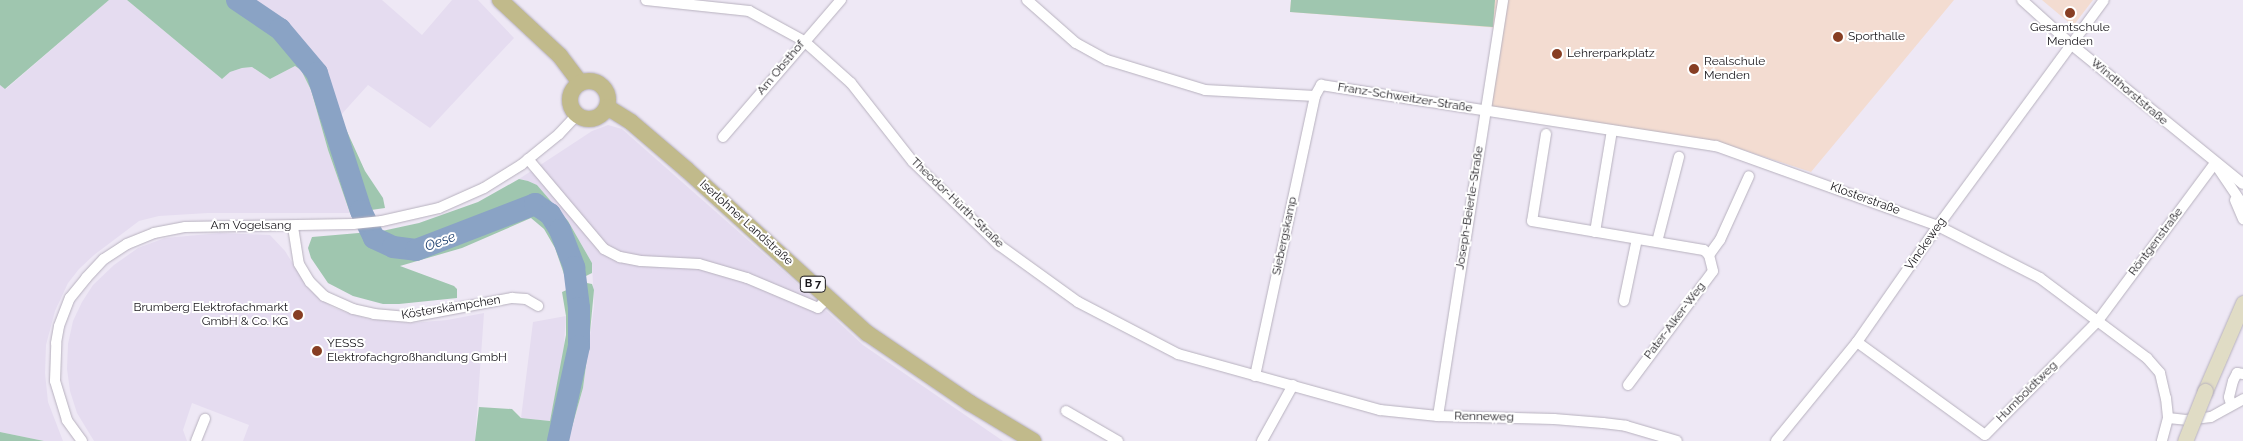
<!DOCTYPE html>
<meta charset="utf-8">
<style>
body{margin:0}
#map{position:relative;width:2243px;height:441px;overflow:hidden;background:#eee8f5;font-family:Raleway,sans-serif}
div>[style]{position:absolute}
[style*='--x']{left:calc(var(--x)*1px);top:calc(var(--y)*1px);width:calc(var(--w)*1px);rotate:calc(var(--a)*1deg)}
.built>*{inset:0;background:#e5dcf0}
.education>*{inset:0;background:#f3dcd1}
.green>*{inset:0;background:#9fc6af}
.river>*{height:22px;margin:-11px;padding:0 11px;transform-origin:11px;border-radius:11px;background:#8aa3c5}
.roads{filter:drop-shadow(0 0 1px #b7b1be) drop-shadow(0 0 1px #b7b1be)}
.street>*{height:10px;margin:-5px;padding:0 5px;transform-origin:5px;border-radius:5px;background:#fff}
.secondary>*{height:15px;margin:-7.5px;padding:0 7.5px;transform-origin:7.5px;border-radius:7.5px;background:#e0dcc5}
.primary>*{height:16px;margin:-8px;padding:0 8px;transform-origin:8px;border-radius:8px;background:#c1ba8b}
.primary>.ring{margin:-8px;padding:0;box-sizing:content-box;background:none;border:16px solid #c1ba8b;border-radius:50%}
.bridges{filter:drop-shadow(0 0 1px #b7b1be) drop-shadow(0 0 1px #b7b1be)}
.secondary-bridge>*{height:15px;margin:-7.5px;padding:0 7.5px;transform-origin:7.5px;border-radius:7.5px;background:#e0dcc5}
.dots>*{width:14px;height:14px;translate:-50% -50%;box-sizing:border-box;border:2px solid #fff;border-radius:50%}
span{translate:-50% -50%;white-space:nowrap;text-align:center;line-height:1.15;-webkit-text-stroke:4px #fff;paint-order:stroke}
.shield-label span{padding:1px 4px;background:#fff;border:1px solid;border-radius:4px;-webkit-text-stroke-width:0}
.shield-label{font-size:11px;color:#18161b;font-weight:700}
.poi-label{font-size:12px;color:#18161b}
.left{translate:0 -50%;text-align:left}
.right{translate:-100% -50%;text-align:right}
.street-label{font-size:12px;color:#18161b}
.water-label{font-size:14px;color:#204270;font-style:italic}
</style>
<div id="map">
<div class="built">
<i style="clip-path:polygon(109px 0,127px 0,222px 79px,230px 72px,242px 68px,252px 67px,270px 79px,295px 66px,301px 70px,311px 90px,328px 150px,350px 213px,208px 213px,159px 216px,139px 221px,94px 255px,79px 269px,68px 283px,55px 311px,46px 345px,45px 373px,48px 402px,63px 441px,44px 441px,0 432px,0 85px,6px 89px)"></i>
<i style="clip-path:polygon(254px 0,382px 0,422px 35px,452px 0,478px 0,514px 38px,430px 128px,368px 85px,340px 116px,319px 61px,284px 22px)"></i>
<i style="clip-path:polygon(608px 125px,622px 129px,791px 278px,863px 345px,1003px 441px,568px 441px,583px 388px,589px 343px,594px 306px,592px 263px,568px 221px,537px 185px,528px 181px,519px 179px,592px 131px)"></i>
<i style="clip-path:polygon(220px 233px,270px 235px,285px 251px,308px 288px,332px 307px,345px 312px,369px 319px,410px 323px,447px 320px,484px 313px,475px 441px,243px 441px,249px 425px,192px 403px,183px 430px,187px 441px,94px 441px,77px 413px,70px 391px,67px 369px,68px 344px,73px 321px,82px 302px,93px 285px,114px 265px,138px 248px,165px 238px)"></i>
<i style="clip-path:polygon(566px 316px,563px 359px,550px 421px,521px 418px,533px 322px)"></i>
</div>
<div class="education">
<i style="clip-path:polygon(1291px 0,1954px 0,1811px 172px,1719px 142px,1485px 110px,1499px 28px,1290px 12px)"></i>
<i style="clip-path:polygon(2042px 0,2093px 0,2073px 26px)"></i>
</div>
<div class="green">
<i style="clip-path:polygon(0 0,109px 0,5px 89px,0 85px)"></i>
<i style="clip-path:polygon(127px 0,254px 0,284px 22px,319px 61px,340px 116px,365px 171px,383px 198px,385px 208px,350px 213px,328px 150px,311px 90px,301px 70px,295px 66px,270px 79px,252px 67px,242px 68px,230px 72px,222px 79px)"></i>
<i style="clip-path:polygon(1291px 0,1495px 0,1493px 27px,1290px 12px)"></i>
<i style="clip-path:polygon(519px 179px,528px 181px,537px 185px,568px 221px,592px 263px,592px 273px,584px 277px,566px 280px,555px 248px,544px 229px,531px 218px,462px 248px,400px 266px,454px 286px,457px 289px,457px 298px,399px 304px,383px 304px,353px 296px,328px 283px,311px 258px,308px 248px,312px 237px,382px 231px,419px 223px,478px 202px)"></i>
<i style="clip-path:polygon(587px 283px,592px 284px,594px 290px,589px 343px,583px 388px,568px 441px,564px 441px,576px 397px,586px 342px,587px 320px,583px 284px)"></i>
<i style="clip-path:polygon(569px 289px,574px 317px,570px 357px,551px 441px,475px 441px,479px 407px,512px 409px,521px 418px,550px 421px,566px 335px,566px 316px,562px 292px)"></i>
<i style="clip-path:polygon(0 432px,44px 441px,0 441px)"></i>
</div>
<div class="river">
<i style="--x:237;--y:0;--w:52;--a:34"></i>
<i style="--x:280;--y:29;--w:57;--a:49.9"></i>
<i style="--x:317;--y:73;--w:145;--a:72.3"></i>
<i style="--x:361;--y:211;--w:30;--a:64"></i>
<i style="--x:374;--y:238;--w:21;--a:25"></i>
<i style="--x:393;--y:247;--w:23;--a:7"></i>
<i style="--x:416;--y:250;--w:128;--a:-21.1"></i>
<i style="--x:535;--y:204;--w:18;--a:34"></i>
<i style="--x:550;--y:214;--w:19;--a:58"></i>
<i style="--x:560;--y:230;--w:40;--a:69"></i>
<i style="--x:574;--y:267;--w:41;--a:83"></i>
<i style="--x:579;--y:308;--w:38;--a:90"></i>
<i style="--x:579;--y:346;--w:97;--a:102.5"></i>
</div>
<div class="roads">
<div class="street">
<i style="--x:646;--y:0;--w:104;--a:6.1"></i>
<i style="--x:749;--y:11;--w:63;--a:28.6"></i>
<i style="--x:804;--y:41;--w:63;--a:41.8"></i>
<i style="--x:851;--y:83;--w:100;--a:51.9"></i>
<i style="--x:913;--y:162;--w:120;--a:44"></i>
<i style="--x:999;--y:245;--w:97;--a:35.8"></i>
<i style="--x:1078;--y:302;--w:113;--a:27.5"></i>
<i style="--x:1178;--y:354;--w:210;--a:15.5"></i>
<i style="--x:1380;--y:410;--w:58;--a:5.9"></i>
<i style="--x:1438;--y:416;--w:116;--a:1.5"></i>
<i style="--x:1554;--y:419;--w:49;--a:4.7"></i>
<i style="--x:1603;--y:423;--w:23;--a:7"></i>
<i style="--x:1626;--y:426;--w:53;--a:16.4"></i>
<i style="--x:1027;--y:0;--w:65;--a:41.3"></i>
<i style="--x:1076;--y:43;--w:35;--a:29"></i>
<i style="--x:1107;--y:60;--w:102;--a:17"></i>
<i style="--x:1205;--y:90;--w:110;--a:3.1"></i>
<i style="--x:1315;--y:96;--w:13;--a:-61"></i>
<i style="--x:1321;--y:85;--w:400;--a:8.8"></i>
<i style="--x:1716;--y:146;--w:236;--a:19.8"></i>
<i style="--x:1938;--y:226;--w:114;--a:27"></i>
<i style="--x:2040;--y:278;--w:134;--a:36.8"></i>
<i style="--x:2147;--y:358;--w:20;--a:49"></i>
<i style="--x:2160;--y:373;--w:26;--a:77"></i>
<i style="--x:2166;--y:398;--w:20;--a:84"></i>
<i style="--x:2168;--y:418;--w:24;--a:105"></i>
<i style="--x:2022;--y:0;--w:67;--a:42"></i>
<i style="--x:2072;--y:45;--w:220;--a:39.1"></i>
<i style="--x:1546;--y:134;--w:88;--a:99.1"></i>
<i style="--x:1532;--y:221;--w:174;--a:9.6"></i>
<i style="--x:1704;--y:250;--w:7;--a:45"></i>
<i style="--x:723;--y:137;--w:181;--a:-49.3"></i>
<i style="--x:528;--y:159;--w:118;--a:49.8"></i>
<i style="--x:604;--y:249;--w:18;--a:27"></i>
<i style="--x:620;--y:257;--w:21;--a:11"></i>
<i style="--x:641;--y:261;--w:58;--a:3"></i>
<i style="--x:699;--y:264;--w:50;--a:16.3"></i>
<i style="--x:747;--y:278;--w:77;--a:22.9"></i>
<i style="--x:818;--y:308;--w:14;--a:-45"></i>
<i style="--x:2218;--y:168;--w:45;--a:56"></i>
<i style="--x:2235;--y:200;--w:21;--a:67"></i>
<i style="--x:293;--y:227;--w:37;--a:81"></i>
<i style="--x:299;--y:264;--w:21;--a:59"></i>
<i style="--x:310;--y:282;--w:20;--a:45"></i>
<i style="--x:324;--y:296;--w:32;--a:24"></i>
<i style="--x:353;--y:309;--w:22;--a:13"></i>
<i style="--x:374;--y:314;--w:36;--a:5"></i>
<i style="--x:410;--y:317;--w:104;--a:-10.6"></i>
<i style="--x:512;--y:298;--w:14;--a:4"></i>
<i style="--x:526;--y:299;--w:14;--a:30"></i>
<i style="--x:1595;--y:232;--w:103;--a:-80.5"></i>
<i style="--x:1657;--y:242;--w:88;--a:-75.5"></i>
<i style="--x:1624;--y:301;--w:63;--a:-78.2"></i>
<i style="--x:1857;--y:342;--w:158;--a:36"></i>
<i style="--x:1985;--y:435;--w:159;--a:-45.3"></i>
<i style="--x:2097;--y:322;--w:198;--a:-53.4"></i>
<i style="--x:1255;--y:376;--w:286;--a:-77.9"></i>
<i style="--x:1628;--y:385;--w:142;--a:-53.3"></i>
<i style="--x:1713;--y:271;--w:16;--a:-104"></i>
<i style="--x:1709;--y:255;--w:19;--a:-54"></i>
<i style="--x:1720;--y:240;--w:70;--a:-65.6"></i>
<i style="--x:2231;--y:404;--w:7;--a:-106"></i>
<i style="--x:2229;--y:397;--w:16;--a:-76"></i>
<i style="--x:2233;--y:381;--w:9;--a:-63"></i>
<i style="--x:2237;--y:373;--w:6;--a:9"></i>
<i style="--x:1066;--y:411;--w:60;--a:30"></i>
<i style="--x:1438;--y:416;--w:421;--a:-81.1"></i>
<i style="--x:2168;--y:418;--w:18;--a:6"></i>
<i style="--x:2186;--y:420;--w:25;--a:-7"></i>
<i style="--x:2211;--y:417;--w:37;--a:-29"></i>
<i style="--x:82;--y:441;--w:26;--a:-126"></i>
<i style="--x:67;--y:420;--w:41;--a:-107.1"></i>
<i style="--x:55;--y:381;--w:38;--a:-88"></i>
<i style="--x:56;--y:343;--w:17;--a:-80"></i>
<i style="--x:59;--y:326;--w:30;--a:-69"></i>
<i style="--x:70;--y:298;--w:26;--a:-51"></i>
<i style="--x:86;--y:278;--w:26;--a:-47"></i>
<i style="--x:104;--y:259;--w:27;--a:-33"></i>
<i style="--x:127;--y:244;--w:29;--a:-22"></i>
<i style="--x:154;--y:233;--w:32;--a:-11"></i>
<i style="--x:185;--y:227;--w:168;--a:-1"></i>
<i style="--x:353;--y:224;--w:29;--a:-6"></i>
<i style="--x:382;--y:221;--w:58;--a:-12.8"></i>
<i style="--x:439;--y:208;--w:49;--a:-24"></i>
<i style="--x:484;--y:188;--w:44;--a:-31.9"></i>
<i style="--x:521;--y:165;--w:49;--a:-39.2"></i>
<i style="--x:559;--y:134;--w:26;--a:-47"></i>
<i style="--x:196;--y:441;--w:24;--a:-68"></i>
<i style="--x:1262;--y:441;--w:64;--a:-61"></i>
<i style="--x:1776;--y:441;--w:128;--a:-50.7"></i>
<i style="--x:1857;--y:342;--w:141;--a:-55.1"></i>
<i style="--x:1938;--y:226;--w:280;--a:-53.7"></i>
</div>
<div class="secondary">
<i style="--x:2205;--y:391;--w:96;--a:-66.6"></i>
</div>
<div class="primary">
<i style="--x:500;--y:0;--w:82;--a:43"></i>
<i style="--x:560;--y:56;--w:34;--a:53"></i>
<i class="ring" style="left:570px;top:81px;width:22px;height:22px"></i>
<i style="--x:607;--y:107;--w:28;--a:32"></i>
<i style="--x:631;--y:122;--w:74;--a:40.6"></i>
<i style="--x:687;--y:170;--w:243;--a:42.2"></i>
<i style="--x:867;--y:333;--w:125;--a:34.2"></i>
<i style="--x:970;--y:403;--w:74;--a:31.1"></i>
</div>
</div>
<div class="bridges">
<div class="secondary-bridge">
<i style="--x:2185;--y:441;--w:54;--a:-68.2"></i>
</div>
</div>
<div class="dots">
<i style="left:2070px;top:13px;background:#873e23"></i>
<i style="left:1838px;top:37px;background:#873e23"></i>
<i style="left:1557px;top:54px;background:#873e23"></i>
<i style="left:1694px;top:69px;background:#873e23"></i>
<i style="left:298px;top:315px;background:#873e23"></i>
<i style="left:317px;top:351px;background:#873e23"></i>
</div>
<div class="shield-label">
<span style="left:813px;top:284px">B 7</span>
</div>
<div class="poi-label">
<span style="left:2070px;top:35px">Gesamtschule<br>Menden</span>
<span class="left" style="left:1848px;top:37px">Sporthalle</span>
<span class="left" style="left:1567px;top:54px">Lehrerparkplatz</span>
<span class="left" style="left:1704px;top:69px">Realschule<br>Menden</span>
<span class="right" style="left:288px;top:315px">Brumberg Elektrofachmarkt<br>GmbH &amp; Co. KG</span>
<span class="left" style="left:327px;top:351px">YESSS<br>Elektrofachgroßhandlung GmbH</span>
</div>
<div class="street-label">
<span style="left:781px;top:68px;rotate:-50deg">Am Obsthof</span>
<span style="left:2129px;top:92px;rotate:40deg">Windthorststraße</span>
<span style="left:1405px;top:98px;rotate:9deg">Franz-Schweitzer-Straße</span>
<span style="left:1865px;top:199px;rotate:20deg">Klosterstraße</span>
<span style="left:957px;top:203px;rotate:44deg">Theodor-Hürth-Straße</span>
<span style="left:1470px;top:208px;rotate:-81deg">Joseph-Beierle-Straße</span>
<span style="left:746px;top:223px;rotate:42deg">Iserlohner Landstraße</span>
<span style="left:251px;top:226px">Am Vogelsang</span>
<span style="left:1285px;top:236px;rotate:-78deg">Siebergskamp</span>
<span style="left:2156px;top:242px;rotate:-53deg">Röntgenstraße</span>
<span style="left:1926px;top:244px;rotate:-55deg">Vinckeweg</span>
<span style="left:451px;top:308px;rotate:-9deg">Kösterskämpchen</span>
<span style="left:1675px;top:321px;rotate:-53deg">Pater-Alker-Weg</span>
<span style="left:2027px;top:392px;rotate:-45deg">Humboldtweg</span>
<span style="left:1484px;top:417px;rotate:1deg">Renneweg</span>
</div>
<div class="water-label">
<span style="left:440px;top:241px;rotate:-21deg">Oese</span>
</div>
</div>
